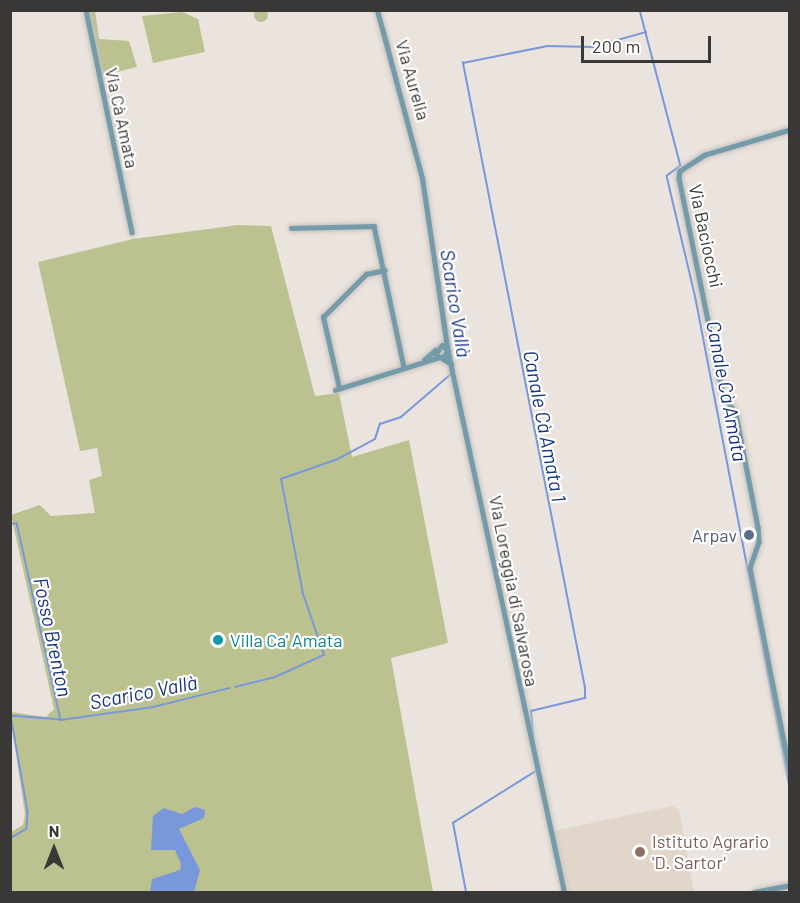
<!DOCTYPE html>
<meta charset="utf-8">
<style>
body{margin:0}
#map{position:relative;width:800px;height:903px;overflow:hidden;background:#eae3de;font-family:Barlow,sans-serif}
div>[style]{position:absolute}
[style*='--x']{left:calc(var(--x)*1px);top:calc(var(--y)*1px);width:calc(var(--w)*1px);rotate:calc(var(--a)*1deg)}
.built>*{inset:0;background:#e2d6cb}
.green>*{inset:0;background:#bcc28f}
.round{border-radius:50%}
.water>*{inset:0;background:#7998db}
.stream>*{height:1.5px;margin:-0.75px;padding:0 0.75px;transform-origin:0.75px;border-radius:0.75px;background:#7998db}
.roads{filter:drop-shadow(0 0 2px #c7c1bc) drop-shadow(0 0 2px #c7c1bc)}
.minor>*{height:4.5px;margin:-2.25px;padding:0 2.25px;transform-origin:2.25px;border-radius:2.25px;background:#749ba9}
.tertiary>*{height:5px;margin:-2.5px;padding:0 2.5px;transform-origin:2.5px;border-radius:2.5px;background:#749ba9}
.dots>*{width:16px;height:16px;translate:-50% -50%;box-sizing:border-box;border:3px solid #fff;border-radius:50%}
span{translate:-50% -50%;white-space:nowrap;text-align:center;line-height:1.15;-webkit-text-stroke:4.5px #fff;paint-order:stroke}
.street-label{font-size:18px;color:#3a3836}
.service-label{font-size:18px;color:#4e5e75}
.right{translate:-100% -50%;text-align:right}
.culture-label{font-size:18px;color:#0d838f}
.left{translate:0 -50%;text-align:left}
.education-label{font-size:18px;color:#785e54}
.water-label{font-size:20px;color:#173481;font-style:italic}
.frame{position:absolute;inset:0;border:12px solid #3a3836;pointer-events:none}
.north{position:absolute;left:24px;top:819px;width:60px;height:60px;-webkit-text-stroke:4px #fff;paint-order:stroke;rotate:0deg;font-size:16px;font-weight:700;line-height:24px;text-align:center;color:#3a3836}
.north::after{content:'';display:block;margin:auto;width:21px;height:27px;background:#3a3836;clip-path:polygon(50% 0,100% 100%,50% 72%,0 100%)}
.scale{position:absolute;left:581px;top:36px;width:130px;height:27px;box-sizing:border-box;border:3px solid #3a3836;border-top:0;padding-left:8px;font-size:18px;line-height:21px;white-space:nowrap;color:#3a3836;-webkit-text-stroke:4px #fff;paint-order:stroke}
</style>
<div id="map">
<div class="built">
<i style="clip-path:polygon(672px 806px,679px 810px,694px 892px,568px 892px,553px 831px)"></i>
</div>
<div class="green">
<i class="round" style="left:254px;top:8px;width:14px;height:14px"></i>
<i style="clip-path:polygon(86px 11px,95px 11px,99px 39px,129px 41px,137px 67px,101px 76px)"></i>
<i style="clip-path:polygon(182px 12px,198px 19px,205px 52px,153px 63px,142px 16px)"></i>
<i style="clip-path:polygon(238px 225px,271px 226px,315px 396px,339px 393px,352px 457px,409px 440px,448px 643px,391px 658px,433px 892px,11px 892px,11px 832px,23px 825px,25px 815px,10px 712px,46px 717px,54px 709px,11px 515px,40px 505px,51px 516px,95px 513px,89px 480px,102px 476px,97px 448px,80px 451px,38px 262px,133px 239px)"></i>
</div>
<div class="water">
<i style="clip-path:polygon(195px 807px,205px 810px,204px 818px,179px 829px,200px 870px,194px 892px,150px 892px,152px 879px,180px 870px,181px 864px,175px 850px,151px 850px,153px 816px,164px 808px,182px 814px)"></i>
</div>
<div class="stream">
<i style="--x:640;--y:10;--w:161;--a:75.3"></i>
<i style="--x:681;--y:166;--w:17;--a:144"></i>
<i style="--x:667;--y:176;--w:126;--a:76.7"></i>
<i style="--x:696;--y:299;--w:497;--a:79.1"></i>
<i style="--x:385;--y:28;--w:168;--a:75.9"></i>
<i style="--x:438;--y:270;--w:100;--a:80.8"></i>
<i style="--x:10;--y:524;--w:7;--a:-8"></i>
<i style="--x:17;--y:523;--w:202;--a:77.4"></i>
<i style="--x:61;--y:720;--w:50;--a:-175.4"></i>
<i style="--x:11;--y:716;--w:97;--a:79.9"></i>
<i style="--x:28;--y:811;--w:18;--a:93"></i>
<i style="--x:27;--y:829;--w:20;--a:150"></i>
<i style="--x:235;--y:687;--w:41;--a:-14"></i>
<i style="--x:275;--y:677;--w:54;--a:-24.2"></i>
<i style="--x:324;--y:655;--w:65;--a:-109"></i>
<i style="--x:303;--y:594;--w:117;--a:-100.8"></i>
<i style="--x:281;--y:479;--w:60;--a:-19.3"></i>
<i style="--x:338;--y:459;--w:42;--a:-28.4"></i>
<i style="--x:375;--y:439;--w:16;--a:-72"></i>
<i style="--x:380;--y:424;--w:22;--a:-18"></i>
<i style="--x:401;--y:417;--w:65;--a:-40.6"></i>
<i style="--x:61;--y:720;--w:93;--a:-8"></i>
<i style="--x:153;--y:707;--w:79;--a:-13.9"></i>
<i style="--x:534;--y:746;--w:35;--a:-95"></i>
<i style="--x:531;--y:711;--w:56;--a:-13.5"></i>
<i style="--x:585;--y:698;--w:10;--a:-90"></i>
<i style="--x:585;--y:688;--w:637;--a:-101.05"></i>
<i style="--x:463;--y:63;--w:86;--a:-11.4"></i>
<i style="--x:547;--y:46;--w:46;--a:1.2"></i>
<i style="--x:593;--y:47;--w:55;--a:-15.8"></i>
<i style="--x:466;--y:892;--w:70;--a:-100.7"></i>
<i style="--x:453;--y:823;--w:98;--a:-32.1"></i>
<i style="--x:770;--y:892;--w:20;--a:-11"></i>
</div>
<div class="roads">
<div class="minor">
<i style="--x:86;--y:10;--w:227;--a:78.3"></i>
<i style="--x:790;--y:130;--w:89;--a:163.6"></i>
<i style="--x:705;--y:155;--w:30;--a:147"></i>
<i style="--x:680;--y:171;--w:7;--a:98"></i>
<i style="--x:679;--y:178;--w:220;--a:78.5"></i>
<i style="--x:723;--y:394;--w:24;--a:57"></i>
<i style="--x:736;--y:414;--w:115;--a:79"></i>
<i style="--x:758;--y:527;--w:15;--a:86"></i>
<i style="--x:759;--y:542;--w:28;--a:109"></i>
<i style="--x:750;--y:568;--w:207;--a:78.9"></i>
<i style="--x:291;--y:228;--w:83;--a:-1.4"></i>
<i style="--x:374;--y:226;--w:144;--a:78"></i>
<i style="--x:424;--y:360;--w:15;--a:-42"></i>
<i style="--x:339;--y:388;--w:73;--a:-102.7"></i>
<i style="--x:323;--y:317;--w:61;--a:-45"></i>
<i style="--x:366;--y:274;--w:19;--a:-12"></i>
<i style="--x:335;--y:390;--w:110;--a:-17.4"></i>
</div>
<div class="tertiary">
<i style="--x:377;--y:10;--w:174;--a:75"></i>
<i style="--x:422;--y:178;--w:172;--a:81.6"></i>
<i style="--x:448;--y:353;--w:551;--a:77.85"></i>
<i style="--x:442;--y:358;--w:9;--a:-49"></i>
<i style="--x:448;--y:351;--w:8;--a:-135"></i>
<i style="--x:442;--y:345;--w:11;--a:128"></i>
<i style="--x:435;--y:354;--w:19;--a:32"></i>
<i style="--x:754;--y:892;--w:37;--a:-11"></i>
</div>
</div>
<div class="dots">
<i style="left:749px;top:535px;background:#5c6f8a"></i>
<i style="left:218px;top:640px;background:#0f9aa8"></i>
<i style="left:640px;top:852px;background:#8d6e63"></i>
</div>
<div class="street-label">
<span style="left:413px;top:80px;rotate:74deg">Via Aurelia</span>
<span style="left:122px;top:118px;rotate:78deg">Via Cà Amata</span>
<span style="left:706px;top:236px;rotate:78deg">Via Baciocchi</span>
<span style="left:514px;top:591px;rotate:79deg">Via Loreggia di Salvarosa</span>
</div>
<div class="service-label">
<span class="right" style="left:737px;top:535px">Arpav</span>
</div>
<div class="culture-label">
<span class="left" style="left:230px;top:640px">Villa Ca' Amata</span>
</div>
<div class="education-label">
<span class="left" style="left:652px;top:852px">Istituto Agrario<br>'D. Sartor'</span>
</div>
<div class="water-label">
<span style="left:456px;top:303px;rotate:81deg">Scarico Vallà</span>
<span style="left:727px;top:391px;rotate:79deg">Canale Cà Amata</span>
<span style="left:545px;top:426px;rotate:79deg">Canale Cà Amata 1</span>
<span style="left:53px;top:637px;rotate:78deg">Fosso Brenton</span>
<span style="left:143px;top:692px;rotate:-11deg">Scarico Vallà</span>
</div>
<div class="frame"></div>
<div class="north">N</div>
<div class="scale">200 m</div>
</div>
